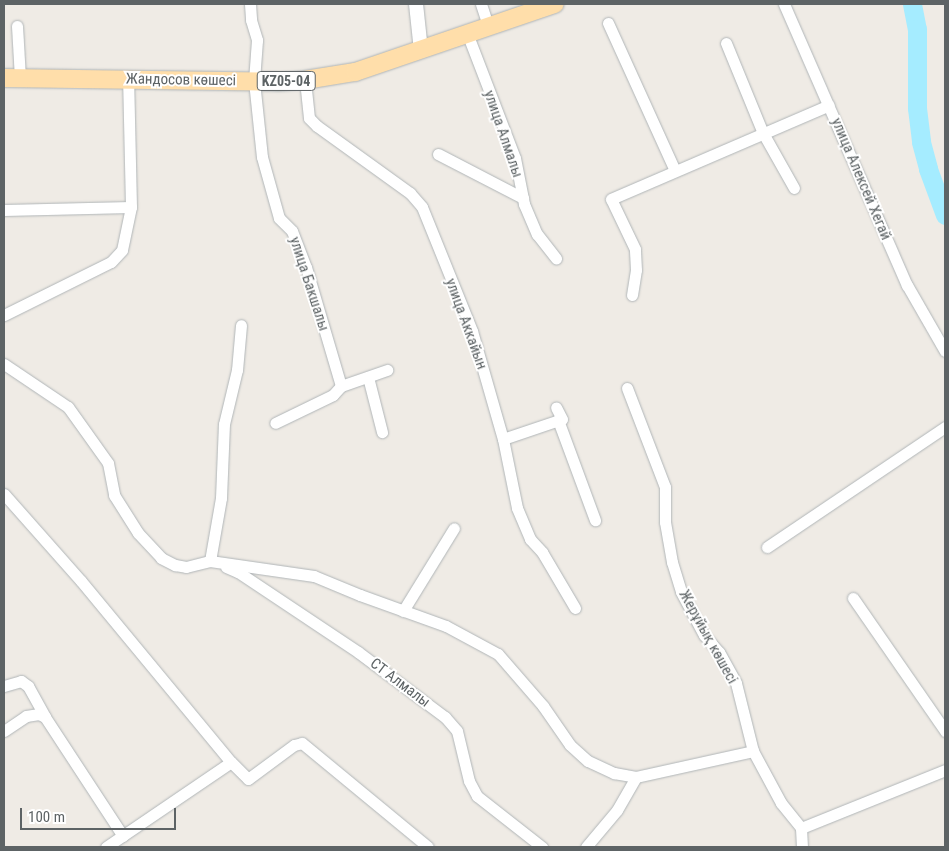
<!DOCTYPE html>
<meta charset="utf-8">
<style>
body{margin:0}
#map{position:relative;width:949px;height:851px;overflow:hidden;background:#efebe5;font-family:"Roboto Condensed",sans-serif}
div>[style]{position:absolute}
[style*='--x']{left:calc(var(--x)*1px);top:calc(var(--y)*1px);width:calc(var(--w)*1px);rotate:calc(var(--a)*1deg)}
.river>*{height:19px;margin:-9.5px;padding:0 9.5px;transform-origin:9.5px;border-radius:9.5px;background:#a5ecff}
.roads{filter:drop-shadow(0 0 1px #b0b5b7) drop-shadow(0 0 1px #b0b5b7)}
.minor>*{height:11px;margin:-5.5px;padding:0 5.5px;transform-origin:5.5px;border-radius:5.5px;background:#fff}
.tertiary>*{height:14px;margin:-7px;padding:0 7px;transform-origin:7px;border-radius:7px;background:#fff}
.primary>*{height:18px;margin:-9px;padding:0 9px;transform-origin:9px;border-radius:9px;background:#ffdeaa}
span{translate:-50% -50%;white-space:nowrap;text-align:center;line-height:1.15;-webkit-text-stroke:4px #fff;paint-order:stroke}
.shield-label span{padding:1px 4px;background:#fff;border:1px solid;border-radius:4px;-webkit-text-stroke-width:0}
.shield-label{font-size:14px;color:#5d6365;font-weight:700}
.street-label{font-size:15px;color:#5d6365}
.frame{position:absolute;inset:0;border:5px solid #5d6365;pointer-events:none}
.scale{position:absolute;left:20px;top:808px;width:156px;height:22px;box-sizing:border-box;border:2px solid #5d6365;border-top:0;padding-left:6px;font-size:15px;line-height:18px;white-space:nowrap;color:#5d6365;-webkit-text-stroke:4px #fff;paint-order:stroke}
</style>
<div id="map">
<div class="river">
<i style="--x:912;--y:4;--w:25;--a:79"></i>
<i style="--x:917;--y:29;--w:79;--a:90"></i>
<i style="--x:917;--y:108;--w:34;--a:83"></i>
<i style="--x:921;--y:142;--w:28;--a:75"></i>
<i style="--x:928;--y:169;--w:49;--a:69.7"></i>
</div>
<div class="roads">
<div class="minor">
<i style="--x:250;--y:4;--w:16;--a:86"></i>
<i style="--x:251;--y:20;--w:21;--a:73"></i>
<i style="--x:257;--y:40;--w:41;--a:94.2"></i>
<i style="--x:254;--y:81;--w:76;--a:84"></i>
<i style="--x:262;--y:157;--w:63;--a:74.4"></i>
<i style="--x:279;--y:218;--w:18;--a:45"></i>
<i style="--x:292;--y:231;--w:39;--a:69"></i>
<i style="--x:306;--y:267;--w:124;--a:73.6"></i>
<i style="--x:341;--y:386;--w:12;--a:132"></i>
<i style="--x:333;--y:395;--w:64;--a:154.2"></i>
<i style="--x:481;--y:4;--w:22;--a:72"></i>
<i style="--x:784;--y:4;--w:307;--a:66.4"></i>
<i style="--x:907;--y:285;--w:76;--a:60.1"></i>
<i style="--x:608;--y:23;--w:162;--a:65.6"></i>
<i style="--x:17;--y:26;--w:52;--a:86.7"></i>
<i style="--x:467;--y:33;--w:134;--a:69"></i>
<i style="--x:515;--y:158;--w:47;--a:78.9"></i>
<i style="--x:524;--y:204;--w:33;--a:67"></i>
<i style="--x:537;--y:234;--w:31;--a:52"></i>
<i style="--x:726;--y:43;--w:97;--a:67.7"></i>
<i style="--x:763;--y:133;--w:63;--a:60.6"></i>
<i style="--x:305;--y:80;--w:38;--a:84"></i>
<i style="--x:309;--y:118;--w:11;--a:45"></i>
<i style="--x:317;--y:126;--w:115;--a:35.8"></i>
<i style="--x:410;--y:193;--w:18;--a:49"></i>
<i style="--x:422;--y:207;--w:134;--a:68"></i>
<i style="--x:472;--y:331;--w:112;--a:74"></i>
<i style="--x:503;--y:439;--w:70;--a:78.5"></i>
<i style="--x:517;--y:508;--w:34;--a:67"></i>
<i style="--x:530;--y:539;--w:18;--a:47"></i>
<i style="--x:542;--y:552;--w:65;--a:59.5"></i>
<i style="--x:438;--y:154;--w:96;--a:27.4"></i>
<i style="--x:4;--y:210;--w:127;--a:-1.4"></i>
<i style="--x:131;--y:207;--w:128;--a:-91.3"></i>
<i style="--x:632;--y:295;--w:25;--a:-81"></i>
<i style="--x:636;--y:270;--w:21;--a:-93"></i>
<i style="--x:635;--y:249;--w:55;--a:-115.6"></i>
<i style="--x:611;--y:199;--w:237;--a:-23.3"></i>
<i style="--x:4;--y:315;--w:119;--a:-26.4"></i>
<i style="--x:111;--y:262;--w:16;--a:-47"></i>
<i style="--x:122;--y:250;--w:44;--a:-78.2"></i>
<i style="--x:4;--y:364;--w:77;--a:33.9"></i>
<i style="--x:68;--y:407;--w:69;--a:54.5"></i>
<i style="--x:108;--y:463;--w:33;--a:79"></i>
<i style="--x:114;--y:495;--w:45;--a:57.7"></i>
<i style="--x:138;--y:533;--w:34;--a:47"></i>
<i style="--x:161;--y:558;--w:16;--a:27"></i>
<i style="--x:175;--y:565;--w:11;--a:10"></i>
<i style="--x:186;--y:567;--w:25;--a:-14"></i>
<i style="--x:210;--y:561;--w:105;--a:8.2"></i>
<i style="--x:314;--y:576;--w:50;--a:22.4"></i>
<i style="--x:360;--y:595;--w:91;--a:19.8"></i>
<i style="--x:446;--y:626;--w:59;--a:28.3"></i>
<i style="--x:498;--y:654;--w:69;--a:49.1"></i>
<i style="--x:543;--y:706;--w:47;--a:55.3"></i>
<i style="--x:570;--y:745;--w:24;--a:42"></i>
<i style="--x:588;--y:761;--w:29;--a:25"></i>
<i style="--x:614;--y:773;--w:22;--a:10"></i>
<i style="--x:368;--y:377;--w:57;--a:75.7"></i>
<i style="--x:341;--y:386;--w:49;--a:-19.2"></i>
<i style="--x:627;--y:388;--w:106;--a:69"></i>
<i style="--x:665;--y:487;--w:35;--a:90"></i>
<i style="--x:665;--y:522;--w:41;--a:80.1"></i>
<i style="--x:672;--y:562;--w:31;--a:73"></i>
<i style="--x:681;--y:592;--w:49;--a:61.9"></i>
<i style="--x:704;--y:635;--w:23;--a:49"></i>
<i style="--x:719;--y:652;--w:35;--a:61"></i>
<i style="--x:736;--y:683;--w:70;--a:76"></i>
<i style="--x:753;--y:751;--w:59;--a:61.7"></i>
<i style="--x:781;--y:803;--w:32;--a:51"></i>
<i style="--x:801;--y:828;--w:19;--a:87"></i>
<i style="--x:558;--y:420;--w:107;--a:69.7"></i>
<i style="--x:503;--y:439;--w:62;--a:-18.7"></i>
<i style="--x:562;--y:419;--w:13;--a:-117"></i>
<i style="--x:4;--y:494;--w:116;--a:48.5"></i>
<i style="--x:81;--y:581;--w:235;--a:50.4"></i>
<i style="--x:231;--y:762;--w:24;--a:45"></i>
<i style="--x:248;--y:779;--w:57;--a:-36.5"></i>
<i style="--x:294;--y:745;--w:8;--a:-14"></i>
<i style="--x:302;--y:743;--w:163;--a:39.5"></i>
<i style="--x:767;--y:547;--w:215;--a:-34"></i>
<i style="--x:210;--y:561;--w:64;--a:-80.1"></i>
<i style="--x:221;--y:498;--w:74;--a:-87.7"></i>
<i style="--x:224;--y:424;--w:56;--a:-76.5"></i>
<i style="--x:237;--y:370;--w:45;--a:-84.9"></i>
<i style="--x:226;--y:567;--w:13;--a:23"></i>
<i style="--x:238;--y:572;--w:144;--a:33.7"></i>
<i style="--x:358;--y:652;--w:109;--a:36.8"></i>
<i style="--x:445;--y:717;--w:18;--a:49"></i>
<i style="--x:457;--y:731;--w:51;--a:76.5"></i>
<i style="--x:469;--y:781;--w:17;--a:62"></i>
<i style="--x:477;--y:796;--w:83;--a:38.1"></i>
<i style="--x:853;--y:598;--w:162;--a:55.3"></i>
<i style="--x:403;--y:611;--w:97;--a:-58.4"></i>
<i style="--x:4;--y:686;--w:18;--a:-16"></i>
<i style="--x:21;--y:681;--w:9;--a:36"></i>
<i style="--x:28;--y:686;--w:35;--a:61"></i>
<i style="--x:4;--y:731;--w:27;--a:-34"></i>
<i style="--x:26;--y:716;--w:13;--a:-9"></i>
<i style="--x:39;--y:714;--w:7;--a:27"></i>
<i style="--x:45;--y:717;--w:142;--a:56.8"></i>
<i style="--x:801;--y:828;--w:155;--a:-21.9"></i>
<i style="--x:106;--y:847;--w:151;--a:-34.2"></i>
<i style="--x:586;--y:847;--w:48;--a:-50"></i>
<i style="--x:617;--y:810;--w:38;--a:-60"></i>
<i style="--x:636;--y:777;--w:120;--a:-12.5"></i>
</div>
<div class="tertiary">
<i style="--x:416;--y:4;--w:47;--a:83.9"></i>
</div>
<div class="primary">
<i style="--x:4;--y:78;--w:274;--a:0.8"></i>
<i style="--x:278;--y:82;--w:27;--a:-4"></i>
<i style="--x:305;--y:80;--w:51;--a:-9.1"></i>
<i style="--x:355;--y:72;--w:211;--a:-18.8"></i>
</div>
</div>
<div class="shield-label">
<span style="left:286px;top:81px">KZ05-04</span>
</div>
<div class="street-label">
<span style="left:181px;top:80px;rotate:1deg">Жандосов көшесі</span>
<span style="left:503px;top:134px;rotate:71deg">улица Алмалы</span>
<span style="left:861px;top:179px;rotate:67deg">улица Алексей Хегай</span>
<span style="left:309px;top:284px;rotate:72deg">улица Бакшалы</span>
<span style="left:466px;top:324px;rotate:70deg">улица Аккайын</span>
<span style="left:708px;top:637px;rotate:61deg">Жерұйық көшесі</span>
<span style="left:400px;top:683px;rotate:37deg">СТ Алмалы</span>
</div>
<div class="frame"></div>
<div class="scale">100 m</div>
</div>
